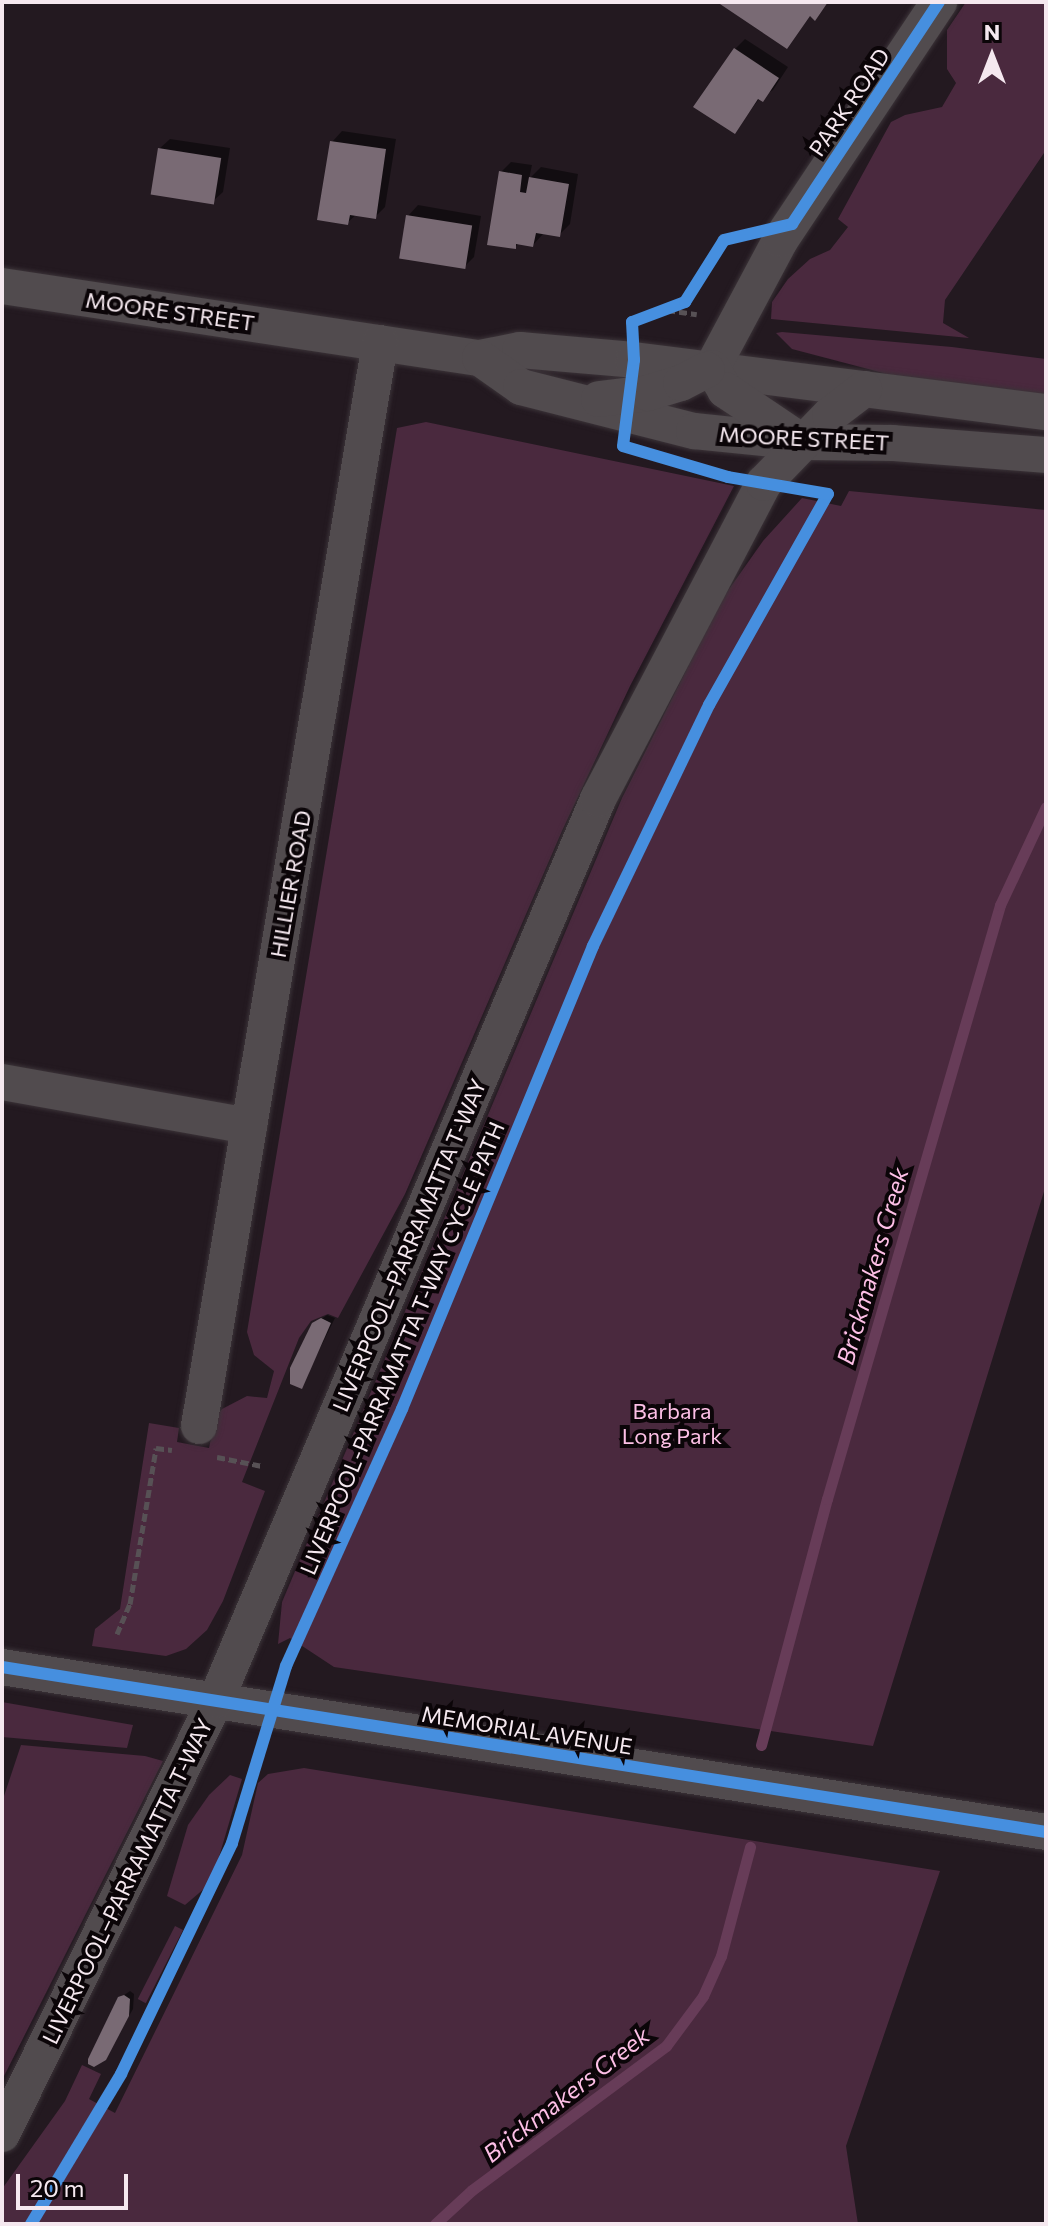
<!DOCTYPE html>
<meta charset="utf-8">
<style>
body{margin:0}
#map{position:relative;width:1048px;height:2226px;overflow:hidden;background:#231920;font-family:Commissioner,sans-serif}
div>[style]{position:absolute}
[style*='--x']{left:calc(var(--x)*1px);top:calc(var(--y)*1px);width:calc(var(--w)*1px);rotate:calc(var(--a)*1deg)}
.green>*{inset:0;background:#4a293e;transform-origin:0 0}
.shadow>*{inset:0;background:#0007}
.stream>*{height:11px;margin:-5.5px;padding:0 5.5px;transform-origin:5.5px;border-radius:5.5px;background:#673c58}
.building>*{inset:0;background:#796a74;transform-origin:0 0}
.path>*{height:5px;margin-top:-2.5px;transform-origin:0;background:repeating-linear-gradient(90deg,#575155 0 8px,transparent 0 12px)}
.roads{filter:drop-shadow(0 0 2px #3b3338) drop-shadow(0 0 2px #3b3338)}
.minor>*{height:36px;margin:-18px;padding:0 18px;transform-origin:18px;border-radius:18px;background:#514b4e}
.cycleway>*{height:12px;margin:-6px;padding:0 6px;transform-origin:6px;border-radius:6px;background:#468fdf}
span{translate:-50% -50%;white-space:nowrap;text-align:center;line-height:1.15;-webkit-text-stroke:8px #0b0508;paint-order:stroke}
.street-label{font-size:22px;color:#f5e8ef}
.park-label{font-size:22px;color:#fcbfe5}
.water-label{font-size:24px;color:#fdbfe6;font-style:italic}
.frame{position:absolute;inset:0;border:4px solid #f5e8ef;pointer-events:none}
.north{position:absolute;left:952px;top:16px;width:80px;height:80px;-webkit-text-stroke:6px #0b0508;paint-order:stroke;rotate:0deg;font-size:22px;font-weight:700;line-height:32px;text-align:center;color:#f5e8ef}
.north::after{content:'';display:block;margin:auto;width:28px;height:36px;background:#f5e8ef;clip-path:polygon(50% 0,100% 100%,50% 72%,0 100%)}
.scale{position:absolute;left:16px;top:2174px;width:112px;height:36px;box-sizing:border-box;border:4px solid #f5e8ef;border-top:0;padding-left:10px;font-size:24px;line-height:28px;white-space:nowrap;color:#f5e8ef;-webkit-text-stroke:6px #0b0508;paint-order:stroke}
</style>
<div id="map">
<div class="green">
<i style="clip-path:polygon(966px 2px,1046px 2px,1046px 150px,945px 300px,943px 323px,969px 338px,771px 319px,772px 302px,788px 279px,810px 259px,830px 250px,848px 227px,838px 219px,891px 122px,905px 115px,942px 107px,956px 83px,947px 69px,947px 30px)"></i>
<i style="clip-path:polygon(782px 332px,952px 347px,1046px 359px,1046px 395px,906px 379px,792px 349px,776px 333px)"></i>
<i style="clip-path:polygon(426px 422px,734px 486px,630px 686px,562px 831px,405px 1194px,338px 1318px,328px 1314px,311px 1321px,299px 1338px,242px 1482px,265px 1491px,223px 1601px,207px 1630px,186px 1649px,166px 1656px,92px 1646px,95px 1629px,120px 1609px,149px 1423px,179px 1428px,177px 1442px,209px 1448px,215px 1418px,222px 1409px,247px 1396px,267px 1398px,274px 1371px,254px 1355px,247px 1332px,397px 428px)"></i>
<i style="clip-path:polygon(849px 491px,1046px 510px,1046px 1185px,873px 1746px,334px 1667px,290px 1638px,278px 1644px,282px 1602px,622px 798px,722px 599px,763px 541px,802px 498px,841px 506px)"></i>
<i style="clip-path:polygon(2px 1702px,133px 1725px,127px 1748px,2px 1737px)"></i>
<i style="clip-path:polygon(21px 1745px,145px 1756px,163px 1761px,2px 2080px,2px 1802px)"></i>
<i style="clip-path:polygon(304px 1768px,940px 1871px,846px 2146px,858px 2224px,2px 2224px,2px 2189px,65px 2101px,82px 2065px,101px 2074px,89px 2099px,115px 2113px,242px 1855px,258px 1783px,268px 1774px)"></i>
<i style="clip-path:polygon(230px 1775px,242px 1779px,216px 1867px,205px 1888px,185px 1905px,167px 1896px,188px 1825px,209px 1795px)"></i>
<i style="left:175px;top:1926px;width:9px;height:82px;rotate:27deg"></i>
</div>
<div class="shadow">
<i style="clip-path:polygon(745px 39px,788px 67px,773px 90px,760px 98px,734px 132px,735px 49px)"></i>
<i style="clip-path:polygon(342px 131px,396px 139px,385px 207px,375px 217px,357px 214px,347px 223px,332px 142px)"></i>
<i style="clip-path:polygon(170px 139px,230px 148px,223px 192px,212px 202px,159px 149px)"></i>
<i style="clip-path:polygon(511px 162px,532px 165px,529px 179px,541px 167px,578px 174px,570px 224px,559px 235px,543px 234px,533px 245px,520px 242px,515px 247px,501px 172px)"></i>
<i style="clip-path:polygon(418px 205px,481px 216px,474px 257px,464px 267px,408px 216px)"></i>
<i style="clip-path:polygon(327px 1315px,335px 1318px,301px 1387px,314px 1324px)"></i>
<i style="clip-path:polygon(130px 1991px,134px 1994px,133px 2009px,105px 2058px,120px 1998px)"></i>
</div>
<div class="stream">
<i style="--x:761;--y:1745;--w:255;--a:-75"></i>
<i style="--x:827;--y:1499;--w:619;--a:-73.76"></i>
<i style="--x:1000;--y:905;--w:108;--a:-64.9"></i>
<i style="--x:435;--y:2224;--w:50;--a:-42.6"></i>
<i style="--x:472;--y:2190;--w:242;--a:-36.6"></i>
<i style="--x:666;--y:2046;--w:62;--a:-53.5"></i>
<i style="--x:703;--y:1996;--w:44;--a:-65.8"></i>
<i style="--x:721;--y:1956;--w:113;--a:-75.1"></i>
</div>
<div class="building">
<i style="clip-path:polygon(717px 2px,828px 2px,815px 21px,810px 16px,787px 49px)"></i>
<i style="clip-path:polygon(734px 48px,779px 78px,763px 102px,758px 99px,735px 134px,693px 107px)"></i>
<i style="clip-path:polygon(330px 141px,386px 149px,376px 219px,350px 215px,348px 225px,317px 220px)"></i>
<i style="left:158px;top:148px;width:64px;height:47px;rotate:9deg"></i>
<i style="clip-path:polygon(499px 171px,522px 175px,520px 192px,526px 193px,529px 177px,569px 184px,560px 237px,536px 233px,533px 247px,516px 244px,516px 249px,487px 245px)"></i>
<i style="left:406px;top:215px;width:67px;height:44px;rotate:9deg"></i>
<i style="clip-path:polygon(321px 1318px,331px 1323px,302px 1389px,290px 1384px,290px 1368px,312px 1323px)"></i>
<i style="clip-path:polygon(124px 1995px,130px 1999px,129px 2016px,106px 2060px,94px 2067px,88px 2064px,88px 2059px,118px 1997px)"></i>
</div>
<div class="path">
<i style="--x:667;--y:310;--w:30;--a:8"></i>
<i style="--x:633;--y:322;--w:56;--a:-21"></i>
<i style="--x:685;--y:302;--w:73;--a:-57.8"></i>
<i style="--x:724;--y:240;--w:16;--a:-14"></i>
<i style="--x:217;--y:1457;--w:46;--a:11.3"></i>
<i style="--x:117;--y:1634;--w:33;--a:-67"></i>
<i style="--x:130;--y:1604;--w:158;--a:-80.5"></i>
<i style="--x:156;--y:1448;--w:16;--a:7"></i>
</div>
<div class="roads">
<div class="minor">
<i style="--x:2;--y:286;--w:483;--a:8.6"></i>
<i style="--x:480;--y:358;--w:41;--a:-11.3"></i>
<i style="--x:520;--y:350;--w:114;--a:5"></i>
<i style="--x:634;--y:360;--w:415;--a:7.2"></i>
<i style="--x:480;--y:358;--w:50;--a:35.3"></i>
<i style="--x:521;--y:387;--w:179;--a:14.3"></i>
<i style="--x:694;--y:431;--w:110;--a:5.8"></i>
<i style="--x:803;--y:442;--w:90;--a:0.6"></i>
<i style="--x:893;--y:443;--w:153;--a:4.5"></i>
<i style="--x:712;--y:368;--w:146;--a:-61.9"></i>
<i style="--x:781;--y:239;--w:285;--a:-56.3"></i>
<i style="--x:712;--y:368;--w:26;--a:59"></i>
<i style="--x:725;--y:390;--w:84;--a:33.9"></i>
<i style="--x:599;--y:399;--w:49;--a:-7"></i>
<i style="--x:648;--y:393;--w:34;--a:-17"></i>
<i style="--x:681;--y:383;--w:29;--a:-27"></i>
<i style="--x:2;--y:1082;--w:251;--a:10.1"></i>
<i style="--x:199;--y:1426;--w:1098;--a:-80.51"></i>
<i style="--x:2;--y:1667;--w:1057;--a:8.98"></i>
<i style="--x:2;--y:2134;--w:484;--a:-63.8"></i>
<i style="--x:216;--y:1700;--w:979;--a:-67.02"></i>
<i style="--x:598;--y:799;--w:357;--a:-62.3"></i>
<i style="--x:764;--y:483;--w:95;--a:-45.9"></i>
<i style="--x:830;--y:415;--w:43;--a:-37.4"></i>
</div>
</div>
<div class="cycleway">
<i style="--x:2;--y:1667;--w:1057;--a:8.98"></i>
<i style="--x:31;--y:2224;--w:175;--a:-59"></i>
<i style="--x:121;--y:2074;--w:256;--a:-64.3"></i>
<i style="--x:232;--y:1843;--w:185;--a:-73"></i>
<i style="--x:286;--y:1666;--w:282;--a:-65.7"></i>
<i style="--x:402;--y:1409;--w:501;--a:-67.58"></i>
<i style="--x:593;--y:946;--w:267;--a:-64.3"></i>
<i style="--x:709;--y:705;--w:242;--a:-60.6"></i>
<i style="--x:828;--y:494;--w:101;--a:-170.4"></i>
<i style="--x:728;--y:477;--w:109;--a:-163.6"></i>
<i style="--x:623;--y:446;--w:87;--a:-82.7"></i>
<i style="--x:634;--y:360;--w:38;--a:-93"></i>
<i style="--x:632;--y:322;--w:57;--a:-20.7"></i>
<i style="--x:685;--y:302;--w:73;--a:-57.8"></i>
<i style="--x:724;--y:240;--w:70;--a:-13.2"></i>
<i style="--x:792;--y:224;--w:266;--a:-56.5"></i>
</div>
<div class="street-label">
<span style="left:849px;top:102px;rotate:-56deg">PARK ROAD</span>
<span style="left:170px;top:311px;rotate:8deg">MOORE STREET</span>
<span style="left:804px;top:438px;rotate:3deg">MOORE STREET</span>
<span style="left:290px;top:884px;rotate:-80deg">HILLIER ROAD</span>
<span style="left:409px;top:1245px;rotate:-67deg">LIVERPOOL–PARRAMATTA T-WAY</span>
<span style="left:402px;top:1348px;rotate:-67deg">LIVERPOOL-PARRAMATTA T-WAY CYCLE PATH</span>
<span style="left:527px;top:1730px;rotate:9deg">MEMORIAL AVENUE</span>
<span style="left:127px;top:1881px;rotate:-64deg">LIVERPOOL–PARRAMATTA T-WAY</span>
</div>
<div class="park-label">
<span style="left:672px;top:1423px">Barbara<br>Long Park</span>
</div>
<div class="water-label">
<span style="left:872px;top:1266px;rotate:-74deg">Brickmakers Creek</span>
<span style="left:566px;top:2094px;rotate:-38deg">Brickmakers Creek</span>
</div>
<div class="frame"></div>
<div class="north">N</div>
<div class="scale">20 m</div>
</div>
